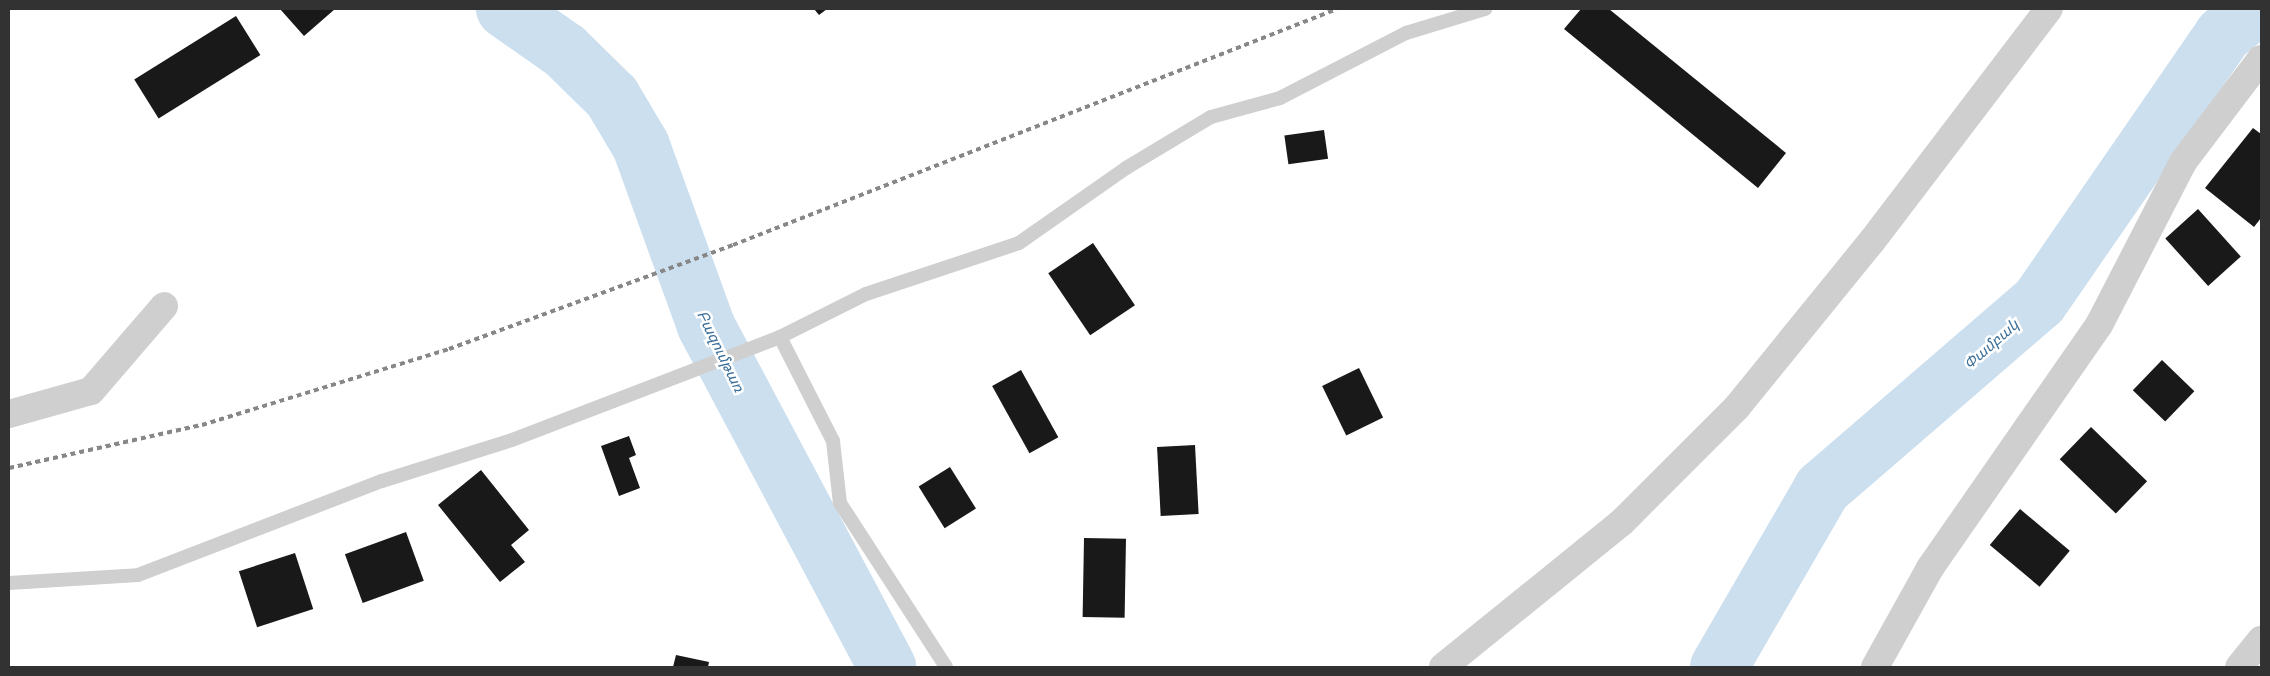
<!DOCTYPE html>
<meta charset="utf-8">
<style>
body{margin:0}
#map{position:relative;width:2270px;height:676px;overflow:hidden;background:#fff;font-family:Arial,"Noto Sans Armenian",sans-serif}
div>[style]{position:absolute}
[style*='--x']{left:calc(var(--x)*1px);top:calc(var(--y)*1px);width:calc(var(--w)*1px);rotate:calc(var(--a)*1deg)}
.river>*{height:58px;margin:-29px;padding:0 29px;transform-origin:29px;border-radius:29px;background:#ccdfef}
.building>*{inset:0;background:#191919;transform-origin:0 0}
.service>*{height:14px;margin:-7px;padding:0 7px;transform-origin:7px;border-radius:7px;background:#cfcfcf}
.minor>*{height:28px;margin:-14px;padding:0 14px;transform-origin:14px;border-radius:14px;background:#cfcfcf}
.tertiary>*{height:28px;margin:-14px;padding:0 14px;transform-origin:14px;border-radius:14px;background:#cfcfcf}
.rail>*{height:4px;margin-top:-2px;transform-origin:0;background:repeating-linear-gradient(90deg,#878787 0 5px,transparent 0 9px)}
span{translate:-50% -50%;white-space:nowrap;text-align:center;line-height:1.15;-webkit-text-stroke:5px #fff;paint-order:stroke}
.water-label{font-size:15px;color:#3b6f99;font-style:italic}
.frame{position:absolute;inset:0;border:10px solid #323232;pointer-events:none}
</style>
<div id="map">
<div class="river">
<i style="--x:505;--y:9;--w:73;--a:35"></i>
<i style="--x:565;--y:51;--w:66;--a:44.4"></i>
<i style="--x:612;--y:97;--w:57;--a:59.4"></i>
<i style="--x:641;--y:146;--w:191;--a:70.1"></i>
<i style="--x:706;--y:326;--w:386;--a:62"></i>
<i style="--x:1719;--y:667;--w:206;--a:-59.9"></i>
<i style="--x:1822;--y:489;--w:286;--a:-40.8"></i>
<i style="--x:2039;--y:302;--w:324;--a:-55.4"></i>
<i style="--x:2223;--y:35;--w:41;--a:-39.1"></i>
</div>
<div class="building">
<i style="clip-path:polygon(280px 9px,335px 9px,304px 36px)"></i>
<i style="clip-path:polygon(814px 9px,827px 9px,819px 15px)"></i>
<i style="clip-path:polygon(1581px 9px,1609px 9px,1786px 153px,1758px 188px,1564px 29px)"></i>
<i style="left:236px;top:16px;width:46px;height:120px;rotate:58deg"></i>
<i style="clip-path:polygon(2253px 128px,2261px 134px,2261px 218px,2254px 227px,2205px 188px)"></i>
<i style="left:1324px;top:130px;width:29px;height:40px;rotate:82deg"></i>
<i style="left:2198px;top:209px;width:64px;height:44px;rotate:48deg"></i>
<i style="left:1093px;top:243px;width:75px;height:54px;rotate:56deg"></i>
<i style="left:2162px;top:360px;width:45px;height:42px;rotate:44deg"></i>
<i style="left:1359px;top:368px;width:55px;height:41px;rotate:64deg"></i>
<i style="left:1021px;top:370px;width:77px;height:33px;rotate:61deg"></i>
<i style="left:2091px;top:427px;width:78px;height:45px;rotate:44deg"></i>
<i style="clip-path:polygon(629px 436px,636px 455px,629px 458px,640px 488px,619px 496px,601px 446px)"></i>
<i style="left:1195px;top:445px;width:69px;height:38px;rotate:87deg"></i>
<i style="left:950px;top:467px;width:49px;height:37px;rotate:58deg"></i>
<i style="clip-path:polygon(481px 470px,529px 530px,511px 545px,525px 562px,500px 582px,438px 505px)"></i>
<i style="left:2020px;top:509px;width:65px;height:47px;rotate:40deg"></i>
<i style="left:406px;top:532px;width:52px;height:65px;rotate:70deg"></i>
<i style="left:1084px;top:538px;width:42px;height:79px;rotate:1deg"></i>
<i style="left:295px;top:553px;width:59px;height:59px;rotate:72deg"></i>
<i style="clip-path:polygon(676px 655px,709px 662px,708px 667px,673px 667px)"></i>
</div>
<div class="service">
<i style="--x:780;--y:337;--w:117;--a:63"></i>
<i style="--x:833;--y:441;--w:62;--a:83.6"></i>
<i style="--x:840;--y:503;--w:195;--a:57.1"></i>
<i style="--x:9;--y:583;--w:129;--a:-3.5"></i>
<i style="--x:138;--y:575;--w:261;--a:-21.1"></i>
<i style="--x:382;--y:481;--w:136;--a:-17.5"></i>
<i style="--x:512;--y:440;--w:287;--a:-21"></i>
<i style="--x:780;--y:337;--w:96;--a:-26.6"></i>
<i style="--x:866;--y:294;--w:161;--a:-18.4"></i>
<i style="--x:1019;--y:243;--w:131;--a:-35"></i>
<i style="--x:1126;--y:168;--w:99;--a:-31"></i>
<i style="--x:1211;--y:117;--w:72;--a:-15.4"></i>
<i style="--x:1280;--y:98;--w:142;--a:-27.3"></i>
<i style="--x:1406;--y:33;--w:83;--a:-16.9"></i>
</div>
<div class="minor">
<i style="--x:9;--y:414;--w:85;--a:-15.7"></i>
<i style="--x:91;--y:391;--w:112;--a:-49.3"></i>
<i style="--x:1875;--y:667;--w:113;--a:-60.9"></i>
<i style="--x:1930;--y:568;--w:296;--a:-55.2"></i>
<i style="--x:2099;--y:325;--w:183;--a:-62.7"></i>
<i style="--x:2183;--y:162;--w:129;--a:-52.9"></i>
</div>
<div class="tertiary">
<i style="--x:1443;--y:667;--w:229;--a:-39"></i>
<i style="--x:1621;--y:523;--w:164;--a:-45"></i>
<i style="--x:1737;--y:407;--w:214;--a:-50.9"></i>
<i style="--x:1872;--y:241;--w:292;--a:-52.7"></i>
<i style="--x:2239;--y:667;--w:35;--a:-51"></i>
</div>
<div class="rail">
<i style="--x:9;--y:468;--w:198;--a:-12.6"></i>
<i style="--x:202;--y:425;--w:258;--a:-17.1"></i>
<i style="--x:449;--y:349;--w:302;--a:-20.1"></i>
<i style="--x:733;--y:245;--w:648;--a:-21.34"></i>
</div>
<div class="water-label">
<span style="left:1991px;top:344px;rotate:-41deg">Փամբակ</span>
<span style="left:721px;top:351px;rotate:64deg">Բազումթառ</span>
</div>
<div class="frame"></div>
</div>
